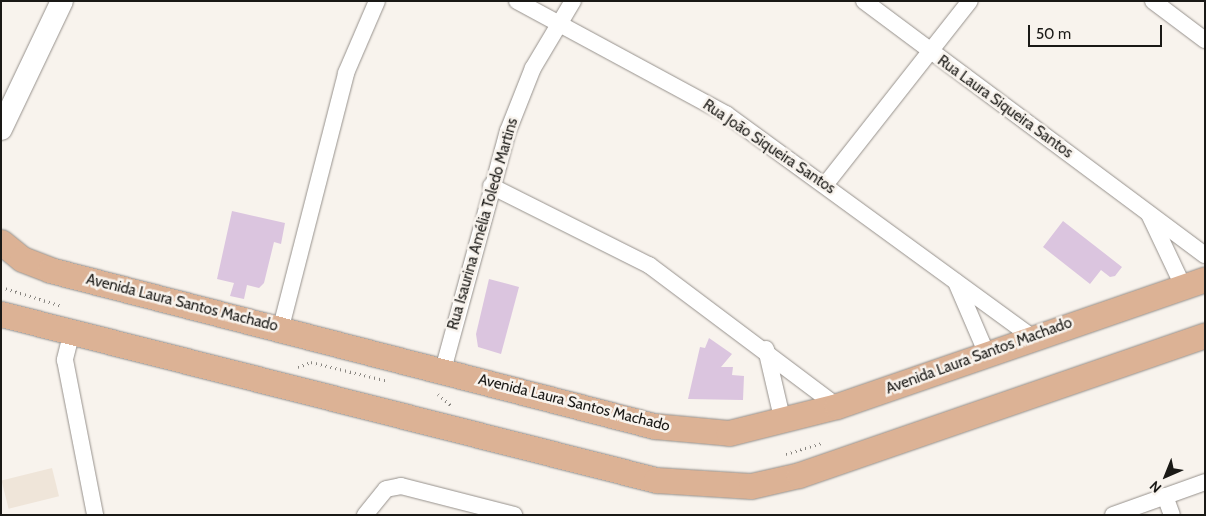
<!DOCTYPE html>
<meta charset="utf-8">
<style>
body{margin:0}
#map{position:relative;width:1206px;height:516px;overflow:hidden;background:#f8f3ed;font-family:Cabin,sans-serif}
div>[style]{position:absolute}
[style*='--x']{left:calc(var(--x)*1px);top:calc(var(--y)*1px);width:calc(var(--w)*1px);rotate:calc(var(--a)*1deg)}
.built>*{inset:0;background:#efe5d9;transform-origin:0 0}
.building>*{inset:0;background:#dbc5df}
.path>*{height:3px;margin-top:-1.5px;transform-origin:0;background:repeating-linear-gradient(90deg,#898681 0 1px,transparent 0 5px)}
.roads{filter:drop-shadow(0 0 1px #96918c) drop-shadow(0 0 1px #96918c)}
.minor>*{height:16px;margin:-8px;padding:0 8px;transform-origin:8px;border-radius:8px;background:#fff}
.secondary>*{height:22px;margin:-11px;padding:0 11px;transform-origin:11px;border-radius:11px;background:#fff}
.primary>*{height:25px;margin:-12.5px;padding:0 12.5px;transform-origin:12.5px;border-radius:12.5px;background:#dcb295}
span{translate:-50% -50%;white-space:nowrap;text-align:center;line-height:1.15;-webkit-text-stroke:5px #f8f3ed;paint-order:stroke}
.street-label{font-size:15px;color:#1a1916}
.frame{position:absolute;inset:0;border:2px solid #1a1916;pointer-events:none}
.north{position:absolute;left:1141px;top:451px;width:50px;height:50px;-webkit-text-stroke:4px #f8f3ed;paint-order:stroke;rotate:224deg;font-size:14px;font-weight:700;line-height:20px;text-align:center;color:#1a1916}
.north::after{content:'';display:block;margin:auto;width:18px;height:22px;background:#1a1916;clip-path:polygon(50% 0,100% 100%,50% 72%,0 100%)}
.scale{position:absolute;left:1028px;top:25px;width:134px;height:22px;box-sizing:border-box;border:2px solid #1a1916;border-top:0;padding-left:6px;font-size:15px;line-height:18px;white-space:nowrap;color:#1a1916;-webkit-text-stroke:4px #f8f3ed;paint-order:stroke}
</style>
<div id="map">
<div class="built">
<i style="left:52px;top:468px;width:29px;height:52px;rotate:76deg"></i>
</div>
<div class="building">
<i style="clip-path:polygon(232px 211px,285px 223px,281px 244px,274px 242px,264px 283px,259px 288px,247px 285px,244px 299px,230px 296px,234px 283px,217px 279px)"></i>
<i style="clip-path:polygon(1063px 221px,1122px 267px,1115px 276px,1110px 277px,1101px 270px,1090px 284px,1043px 247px)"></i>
<i style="clip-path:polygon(489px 279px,519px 287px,501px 354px,478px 347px,476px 334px)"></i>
<i style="clip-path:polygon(709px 338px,732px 354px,721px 367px,733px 367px,732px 375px,744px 376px,743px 400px,688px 399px,700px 347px,705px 348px)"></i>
</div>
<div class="path">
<i style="--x:1;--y:287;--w:64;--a:17.3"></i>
<i style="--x:298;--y:367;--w:14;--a:-21"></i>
<i style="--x:311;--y:362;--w:79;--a:13.9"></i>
<i style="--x:438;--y:394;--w:18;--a:41"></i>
<i style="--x:786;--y:454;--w:37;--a:-17"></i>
</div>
<div class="roads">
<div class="minor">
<i style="--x:517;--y:1;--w:238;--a:28.4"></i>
<i style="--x:726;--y:114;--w:376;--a:36.1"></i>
<i style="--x:864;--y:1;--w:425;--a:36.7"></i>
<i style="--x:1153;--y:1;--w:65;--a:36.9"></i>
<i style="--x:825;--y:185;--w:234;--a:-51.8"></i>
<i style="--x:491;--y:186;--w:177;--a:26.6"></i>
<i style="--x:649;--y:265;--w:235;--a:36.9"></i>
<i style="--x:1149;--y:214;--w:80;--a:64.7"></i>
<i style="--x:956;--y:282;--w:76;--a:66.8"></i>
<i style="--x:281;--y:327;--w:262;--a:-75.6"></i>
<i style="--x:346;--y:73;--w:78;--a:-66.7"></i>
<i style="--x:72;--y:331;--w:30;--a:104"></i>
<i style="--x:65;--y:360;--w:158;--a:79"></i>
<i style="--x:766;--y:349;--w:75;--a:76.9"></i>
<i style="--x:443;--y:370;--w:248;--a:-74.8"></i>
<i style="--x:508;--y:131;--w:68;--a:-68.4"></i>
<i style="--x:533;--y:68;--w:78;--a:-59.2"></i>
<i style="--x:1165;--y:496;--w:20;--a:70"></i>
<i style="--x:365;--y:515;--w:33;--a:-51"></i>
<i style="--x:386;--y:489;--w:15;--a:-11"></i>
<i style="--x:401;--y:486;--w:117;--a:14.4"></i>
<i style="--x:1113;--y:515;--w:98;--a:-19.7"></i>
</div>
<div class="secondary">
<i style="--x:1;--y:129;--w:142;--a:-64.5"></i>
</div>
<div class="primary">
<i style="--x:1;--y:242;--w:27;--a:39"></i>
<i style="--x:22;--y:259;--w:30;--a:21"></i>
<i style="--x:50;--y:270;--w:624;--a:14.48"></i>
<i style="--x:654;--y:426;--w:75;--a:5.3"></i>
<i style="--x:729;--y:433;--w:111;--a:-14"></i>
<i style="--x:837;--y:406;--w:389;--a:-19"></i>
<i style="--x:1;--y:314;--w:676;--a:14.22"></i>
<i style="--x:656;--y:480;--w:95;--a:3.6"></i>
<i style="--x:751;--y:486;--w:49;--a:-12.9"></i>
<i style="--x:799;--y:475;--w:429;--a:-19"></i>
</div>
</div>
<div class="street-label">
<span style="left:1005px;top:107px;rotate:36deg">Rua Laura Siqueira Santos</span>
<span style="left:769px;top:147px;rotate:34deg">Rua João Siqueira Santos</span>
<span style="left:483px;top:224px;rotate:-74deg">Rua Isaurina Amélia Toledo Martins</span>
<span style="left:182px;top:303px;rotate:14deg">Avenida Laura Santos Machado</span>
<span style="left:979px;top:356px;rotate:-20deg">Avenida Laura Santos Machado</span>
<span style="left:574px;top:403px;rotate:14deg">Avenida Laura Santos Machado</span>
</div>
<div class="frame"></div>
<div class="north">N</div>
<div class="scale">50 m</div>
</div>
